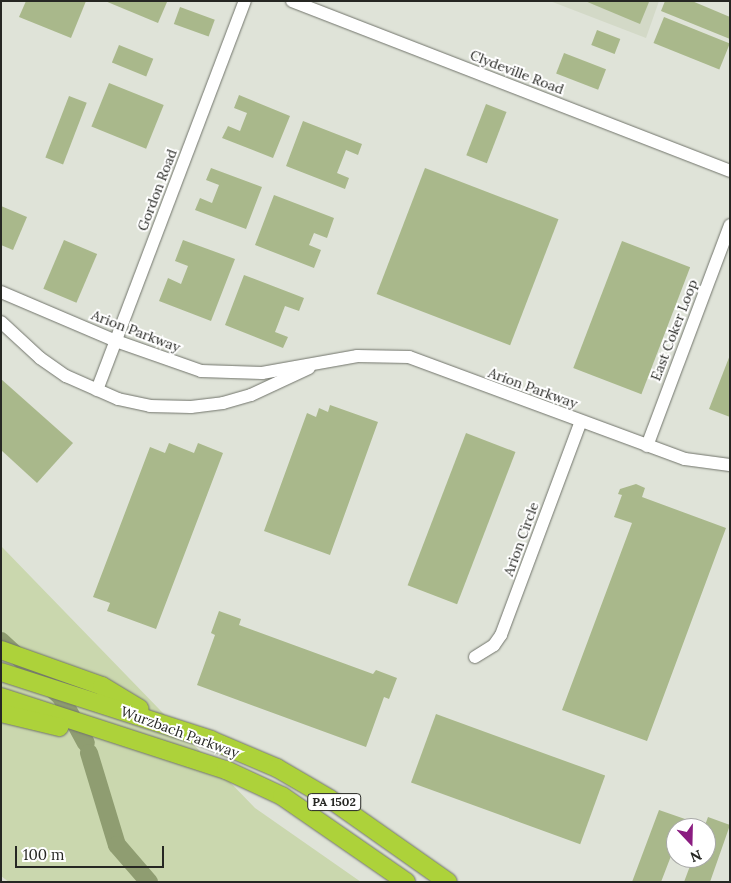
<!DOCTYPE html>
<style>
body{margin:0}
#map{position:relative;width:731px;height:883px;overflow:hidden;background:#dfe3d8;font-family:Lora,serif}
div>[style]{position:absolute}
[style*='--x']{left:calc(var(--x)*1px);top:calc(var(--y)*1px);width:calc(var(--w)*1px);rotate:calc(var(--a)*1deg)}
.built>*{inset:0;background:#d3d9c7}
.green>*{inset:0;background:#cad7ae}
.river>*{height:18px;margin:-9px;padding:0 9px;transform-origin:9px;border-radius:9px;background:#8f9d71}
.building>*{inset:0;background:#a9b88b;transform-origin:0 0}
.roads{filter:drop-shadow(0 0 1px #71746b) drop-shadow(0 0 1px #71746b)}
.minor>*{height:12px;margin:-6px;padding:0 6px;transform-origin:6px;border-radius:6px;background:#fff}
.highway>*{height:18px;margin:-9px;padding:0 9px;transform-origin:9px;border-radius:9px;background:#add23a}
span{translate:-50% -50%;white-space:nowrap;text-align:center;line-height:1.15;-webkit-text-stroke:4px #fff;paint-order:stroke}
.shield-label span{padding:1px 4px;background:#fff;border:1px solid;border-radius:4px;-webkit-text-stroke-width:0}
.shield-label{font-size:12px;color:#262723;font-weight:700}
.street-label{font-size:14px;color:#262723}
.frame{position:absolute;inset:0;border:2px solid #262723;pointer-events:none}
.north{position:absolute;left:666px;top:818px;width:50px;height:50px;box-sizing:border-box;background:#fff;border:1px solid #a8a9a7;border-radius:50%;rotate:159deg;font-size:14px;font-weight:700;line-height:20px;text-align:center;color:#262723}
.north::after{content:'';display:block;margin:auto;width:18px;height:22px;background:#8a1c80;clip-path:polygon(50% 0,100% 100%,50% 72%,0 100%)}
.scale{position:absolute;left:15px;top:846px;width:149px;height:22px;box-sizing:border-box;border:2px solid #262723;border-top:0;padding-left:6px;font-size:15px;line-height:18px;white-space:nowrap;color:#262723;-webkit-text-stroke:4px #fff;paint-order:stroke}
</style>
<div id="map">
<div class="built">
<i style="clip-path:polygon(550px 1px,659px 1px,646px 38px)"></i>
</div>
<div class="green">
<i style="clip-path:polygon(1px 546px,255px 808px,361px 882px,9px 882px,1px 876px)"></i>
</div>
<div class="river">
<i style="--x:1;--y:641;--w:82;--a:43"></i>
<i style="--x:61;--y:697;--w:52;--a:61.5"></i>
<i style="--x:89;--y:753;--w:96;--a:73.1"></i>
<i style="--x:117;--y:845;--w:49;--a:49.1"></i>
</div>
<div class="building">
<i style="clip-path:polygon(26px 1px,86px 1px,71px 38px,19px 17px)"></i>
<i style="clip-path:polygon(105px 1px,166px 1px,167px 2px,158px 23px)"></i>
<i style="clip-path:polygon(585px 1px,646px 1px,649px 2px,640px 24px)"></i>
<i style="clip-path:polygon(665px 1px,692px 1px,730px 17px,730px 39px,661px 11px)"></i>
<i style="left:180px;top:7px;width:37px;height:18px;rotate:20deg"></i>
<i style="left:664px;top:17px;width:71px;height:28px;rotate:22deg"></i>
<i style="left:597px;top:30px;width:25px;height:16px;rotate:21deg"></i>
<i style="left:119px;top:45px;width:37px;height:19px;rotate:22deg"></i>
<i style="left:564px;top:53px;width:45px;height:22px;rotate:21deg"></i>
<i style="left:109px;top:83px;width:59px;height:47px;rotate:22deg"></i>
<i style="clip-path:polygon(239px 95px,290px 116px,273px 158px,222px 138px,228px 126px,240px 131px,247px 113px,234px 108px)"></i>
<i style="left:69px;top:96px;width:19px;height:66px;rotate:21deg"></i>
<i style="left:486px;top:104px;width:22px;height:55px;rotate:21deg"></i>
<i style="clip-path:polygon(303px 121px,362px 144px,358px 155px,346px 150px,337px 173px,349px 178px,345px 189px,286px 166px)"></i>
<i style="clip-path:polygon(211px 168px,262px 187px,246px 229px,195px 210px,200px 198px,212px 203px,219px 185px,206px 180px)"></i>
<i style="left:425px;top:168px;width:143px;height:135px;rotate:21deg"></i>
<i style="clip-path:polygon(274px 195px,334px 218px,327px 238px,314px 233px,309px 245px,321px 250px,314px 268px,255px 245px)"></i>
<i style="clip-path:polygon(1px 206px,27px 217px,13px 250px,1px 245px)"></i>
<i style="left:64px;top:240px;width:36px;height:53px;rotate:23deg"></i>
<i style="clip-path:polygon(183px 240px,235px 259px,211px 321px,159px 301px,168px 278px,181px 284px,188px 266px,175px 261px)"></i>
<i style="left:622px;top:241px;width:73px;height:136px;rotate:21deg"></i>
<i style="clip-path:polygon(244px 275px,304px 298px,299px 311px,285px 306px,275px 332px,288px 337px,283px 348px,225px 325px)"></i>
<i style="clip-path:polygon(730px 355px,730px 417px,709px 409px)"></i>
<i style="clip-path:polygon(1px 379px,73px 443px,37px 483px,1px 450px)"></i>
<i style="clip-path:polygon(330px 405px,378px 422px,330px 555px,264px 531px,307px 413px,316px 417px,319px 408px,328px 412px)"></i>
<i style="left:466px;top:433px;width:53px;height:163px;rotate:21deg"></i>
<i style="clip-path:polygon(169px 443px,194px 453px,198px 443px,223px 453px,156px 629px,107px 611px,110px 603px,93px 597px,150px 447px,165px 453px)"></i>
<i style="clip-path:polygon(636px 484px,645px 488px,642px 497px,726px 528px,647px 741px,562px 710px,632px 523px,614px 517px,622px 495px,618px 494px,620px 489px)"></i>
<i style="clip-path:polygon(219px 611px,241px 619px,239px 625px,373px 674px,376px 670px,397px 678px,389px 699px,384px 697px,366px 747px,197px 685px,215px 635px,211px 633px)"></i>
<i style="left:436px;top:714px;width:180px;height:73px;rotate:20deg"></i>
<i style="clip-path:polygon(659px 810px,685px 819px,682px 828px,676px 828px,676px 843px,661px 882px,632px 882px)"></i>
<i style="clip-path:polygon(708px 817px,730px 825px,710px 882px,684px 882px,693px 858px,706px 858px,704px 828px)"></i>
</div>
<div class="roads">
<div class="minor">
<i style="--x:292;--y:1;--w:470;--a:21.2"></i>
<i style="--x:1;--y:292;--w:125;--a:23.1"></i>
<i style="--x:116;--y:341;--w:90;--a:19.4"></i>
<i style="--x:201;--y:371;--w:61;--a:1.9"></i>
<i style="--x:262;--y:373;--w:97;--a:-10.1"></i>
<i style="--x:357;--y:356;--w:52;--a:1.1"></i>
<i style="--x:409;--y:357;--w:294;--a:20.3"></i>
<i style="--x:685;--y:459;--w:45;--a:7.6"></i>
<i style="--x:1;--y:322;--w:53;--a:42.7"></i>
<i style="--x:40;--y:358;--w:32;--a:35"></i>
<i style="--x:66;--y:376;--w:57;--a:23.9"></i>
<i style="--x:118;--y:399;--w:33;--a:12"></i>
<i style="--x:150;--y:406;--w:41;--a:1.4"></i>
<i style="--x:191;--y:407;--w:32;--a:-7"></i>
<i style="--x:223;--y:403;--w:29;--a:-16"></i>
<i style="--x:251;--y:395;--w:64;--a:-25"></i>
<i style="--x:97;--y:390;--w:416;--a:-69.2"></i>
<i style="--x:647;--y:446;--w:236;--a:-69.4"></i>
<i style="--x:475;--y:657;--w:22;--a:-32"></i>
<i style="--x:494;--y:645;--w:12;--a:-55"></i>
<i style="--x:501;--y:635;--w:228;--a:-69.5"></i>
</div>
<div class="highway">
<i style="--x:1;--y:650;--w:107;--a:19.6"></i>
<i style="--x:102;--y:686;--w:44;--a:31.2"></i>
<i style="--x:1;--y:672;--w:221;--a:17.9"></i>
<i style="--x:211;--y:740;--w:72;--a:23"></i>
<i style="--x:277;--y:768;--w:61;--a:30.3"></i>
<i style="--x:330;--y:799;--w:144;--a:35.1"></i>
<i style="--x:1;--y:697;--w:237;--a:18"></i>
<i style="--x:226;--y:770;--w:62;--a:24.9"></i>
<i style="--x:282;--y:796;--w:151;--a:34.7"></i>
<i style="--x:1;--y:713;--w:60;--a:13.6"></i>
</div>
</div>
<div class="shield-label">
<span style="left:334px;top:802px">PA 1502</span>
</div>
<div class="street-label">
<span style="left:517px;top:72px;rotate:21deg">Clydeville Road</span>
<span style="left:157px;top:190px;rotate:-69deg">Gordon Road</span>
<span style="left:674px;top:330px;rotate:-69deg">East Coker Loop</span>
<span style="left:136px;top:331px;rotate:21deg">Arion Parkway</span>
<span style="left:533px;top:388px;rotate:20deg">Arion Parkway</span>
<span style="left:521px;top:539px;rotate:-70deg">Arion Circle</span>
<span style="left:180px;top:732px;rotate:20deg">Wurzbach Parkway</span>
</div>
<div class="frame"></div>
<div class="north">N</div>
<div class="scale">100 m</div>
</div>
